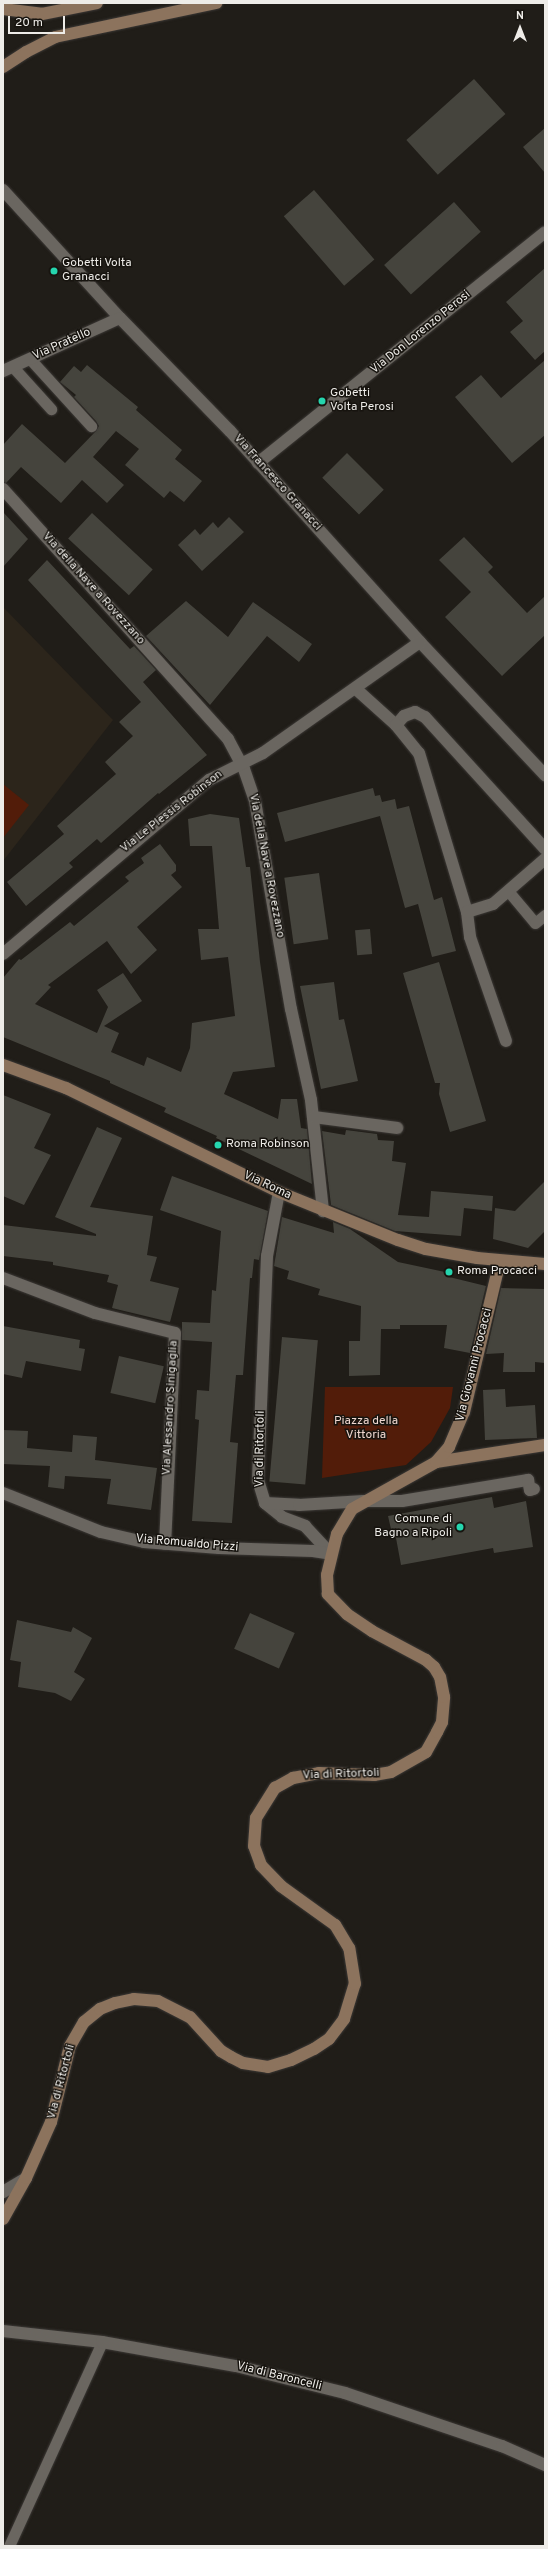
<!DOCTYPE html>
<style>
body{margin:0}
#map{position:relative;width:548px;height:2549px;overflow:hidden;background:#201d18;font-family:Overpass,sans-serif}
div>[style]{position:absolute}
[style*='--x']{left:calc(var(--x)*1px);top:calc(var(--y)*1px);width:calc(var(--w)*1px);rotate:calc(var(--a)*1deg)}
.built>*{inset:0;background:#2c251b}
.green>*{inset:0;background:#521c09}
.building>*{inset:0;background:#45443d;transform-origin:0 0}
.roads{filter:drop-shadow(0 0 1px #3c3936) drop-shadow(0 0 1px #3c3936)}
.lane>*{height:11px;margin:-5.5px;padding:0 5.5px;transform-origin:5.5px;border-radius:5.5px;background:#6a6660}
.street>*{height:12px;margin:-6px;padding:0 6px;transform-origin:6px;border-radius:6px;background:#6a6660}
.secondary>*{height:12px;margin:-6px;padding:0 6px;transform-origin:6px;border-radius:6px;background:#8c735d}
.dots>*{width:11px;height:11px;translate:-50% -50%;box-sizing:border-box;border:2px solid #17140f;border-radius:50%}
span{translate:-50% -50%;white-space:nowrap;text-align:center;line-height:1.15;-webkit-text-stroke:3px #17140f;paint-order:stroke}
.poi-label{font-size:12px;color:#eeece8}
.left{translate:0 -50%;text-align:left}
.right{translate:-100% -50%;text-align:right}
.street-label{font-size:12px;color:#eeece8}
.park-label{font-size:12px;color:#f0d7cf}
.frame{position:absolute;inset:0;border:4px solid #eeece8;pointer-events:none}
.north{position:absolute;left:500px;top:8px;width:40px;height:40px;-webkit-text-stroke:3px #17140f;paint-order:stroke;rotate:0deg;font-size:11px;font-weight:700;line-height:16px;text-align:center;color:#eeece8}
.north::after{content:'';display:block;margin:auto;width:14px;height:18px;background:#eeece8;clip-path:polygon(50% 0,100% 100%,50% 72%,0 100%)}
.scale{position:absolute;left:8px;top:16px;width:57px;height:18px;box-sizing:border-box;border:2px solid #eeece8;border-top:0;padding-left:5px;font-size:12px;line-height:14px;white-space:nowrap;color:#eeece8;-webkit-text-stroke:3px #17140f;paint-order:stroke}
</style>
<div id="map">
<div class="built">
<i style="clip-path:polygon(3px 607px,113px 720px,3px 861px)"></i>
</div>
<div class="green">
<i style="clip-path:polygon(3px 784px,29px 805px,3px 838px)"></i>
<i style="clip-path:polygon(325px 1387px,453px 1387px,450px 1408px,431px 1442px,406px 1465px,322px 1478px)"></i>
</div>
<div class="building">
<i style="left:474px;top:79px;width:47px;height:91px;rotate:48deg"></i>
<i style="clip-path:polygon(545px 128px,545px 173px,523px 147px)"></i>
<i style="left:314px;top:190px;width:92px;height:40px;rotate:49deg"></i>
<i style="left:454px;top:202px;width:40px;height:94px;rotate:48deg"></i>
<i style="clip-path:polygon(545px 268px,545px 351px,535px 360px,510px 332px,523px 321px,506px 302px)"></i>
<i style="clip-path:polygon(545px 360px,545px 435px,512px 463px,455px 397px,481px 375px,501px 398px)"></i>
<i style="clip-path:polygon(87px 365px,138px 407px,136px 410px,182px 450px,175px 459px,202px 481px,184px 502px,170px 491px,164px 498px,125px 465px,139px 449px,116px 431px,93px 457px,124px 485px,107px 503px,82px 480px,61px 503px,21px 467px,6px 483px,3px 482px,3px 445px,22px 424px,65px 463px,96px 431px,99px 426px,96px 421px,74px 397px,76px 395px,60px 382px,74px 366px,81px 372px)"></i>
<i style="left:347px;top:453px;width:52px;height:35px;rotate:45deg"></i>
<i style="clip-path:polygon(3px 512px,28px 539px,3px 567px)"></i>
<i style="left:92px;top:513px;width:83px;height:35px;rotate:43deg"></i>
<i style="clip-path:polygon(229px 517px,244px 532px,202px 571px,178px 545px,195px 529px,200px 535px,213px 522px,218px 528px)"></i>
<i style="clip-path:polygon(464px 537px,493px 567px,488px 572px,527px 613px,545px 596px,545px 635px,502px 676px,445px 617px,471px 592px,439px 560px)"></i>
<i style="clip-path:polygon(47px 560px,130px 649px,134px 646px,156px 670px,143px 682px,207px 755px,159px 794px,158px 793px,101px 843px,97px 839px,69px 863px,73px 867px,26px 906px,7px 882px,64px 834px,57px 826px,116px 774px,105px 762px,133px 736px,119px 722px,141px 702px,28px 580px)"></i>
<i style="clip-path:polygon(186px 601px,228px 637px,253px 602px,312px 644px,299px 662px,267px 636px,210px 705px,146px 636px)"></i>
<i style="clip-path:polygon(373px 788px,375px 796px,380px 795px,382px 802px,395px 799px,397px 809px,409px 806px,434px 900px,442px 897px,456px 951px,432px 957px,418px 904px,405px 908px,380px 816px,285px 842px,277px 813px)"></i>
<i style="clip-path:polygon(210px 814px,239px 818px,246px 867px,250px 867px,260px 962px,275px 1067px,233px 1072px,224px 1094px,278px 1119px,281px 1099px,297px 1099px,301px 1128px,307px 1129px,312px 1184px,216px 1138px,217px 1136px,164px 1112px,166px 1108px,110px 1083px,110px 1081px,3px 1037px,3px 978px,19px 959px,21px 960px,70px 922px,74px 926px,129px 881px,125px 877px,144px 863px,141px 858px,160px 844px,176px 865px,176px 871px,171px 875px,182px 887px,137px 927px,157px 950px,131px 974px,107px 941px,48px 985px,51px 987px,35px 1004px,97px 1033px,108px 1007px,97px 990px,123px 973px,142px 1001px,104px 1026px,119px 1033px,111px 1052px,144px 1066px,147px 1057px,181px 1072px,190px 1048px,192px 1023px,235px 1016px,228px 957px,201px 960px,198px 929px,219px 929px,212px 846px,190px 846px,188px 819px)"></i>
<i style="left:319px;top:873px;width:67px;height:35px;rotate:82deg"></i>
<i style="left:370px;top:929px;width:25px;height:15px;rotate:85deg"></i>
<i style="clip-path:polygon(439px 962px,486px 1121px,450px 1132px,439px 1094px,440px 1083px,435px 1083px,403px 973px)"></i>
<i style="clip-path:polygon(334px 982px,339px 1020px,344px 1019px,358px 1081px,321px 1089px,300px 986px)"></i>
<i style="clip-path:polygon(3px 1095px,51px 1114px,34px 1148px,51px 1155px,24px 1205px,3px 1196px)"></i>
<i style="clip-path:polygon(97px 1127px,122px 1138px,90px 1207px,153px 1216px,147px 1255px,157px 1257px,150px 1281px,179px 1288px,170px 1322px,112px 1308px,118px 1285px,107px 1282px,109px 1275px,53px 1265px,53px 1262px,3px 1256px,3px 1225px,96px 1236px,96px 1234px,55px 1217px)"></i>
<i style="clip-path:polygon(346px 1130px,377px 1134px,378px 1140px,394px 1141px,392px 1161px,406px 1163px,398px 1215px,429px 1217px,431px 1191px,493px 1196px,492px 1211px,464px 1208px,461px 1236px,395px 1231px,331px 1205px,322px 1131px,345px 1135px)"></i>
<i style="clip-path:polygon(172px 1176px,268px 1211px,259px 1260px,254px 1259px,252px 1278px,250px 1278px,243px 1375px,236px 1375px,230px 1442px,238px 1443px,232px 1523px,192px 1521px,199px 1420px,195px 1419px,197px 1390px,209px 1391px,212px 1342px,182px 1340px,182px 1322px,210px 1323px,212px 1290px,216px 1291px,221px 1231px,160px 1210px)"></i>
<i style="clip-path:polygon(545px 1181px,545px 1231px,528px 1248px,493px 1239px,495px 1208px,515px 1211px)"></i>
<i style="clip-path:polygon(282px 1217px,334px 1233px,333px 1222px,350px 1229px,398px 1262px,445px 1272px,445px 1276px,486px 1286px,470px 1353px,444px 1348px,447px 1325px,400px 1325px,400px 1329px,381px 1329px,380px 1375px,349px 1376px,349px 1341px,360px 1341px,361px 1306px,318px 1295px,320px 1289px,287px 1279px,289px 1271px,274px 1266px)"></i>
<i style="clip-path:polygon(501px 1288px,545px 1289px,545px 1363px,535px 1362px,535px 1372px,503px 1372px,504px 1353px,486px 1354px)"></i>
<i style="clip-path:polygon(3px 1326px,80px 1340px,79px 1348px,85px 1349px,81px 1371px,26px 1361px,22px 1378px,3px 1374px)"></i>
<i style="left:282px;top:1337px;width:36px;height:145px;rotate:5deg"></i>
<i style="left:119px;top:1356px;width:46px;height:38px;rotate:13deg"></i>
<i style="clip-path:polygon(505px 1389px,506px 1407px,535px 1405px,537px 1438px,485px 1440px,483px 1390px)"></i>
<i style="clip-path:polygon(3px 1430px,28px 1431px,27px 1448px,72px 1452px,73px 1435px,97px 1437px,95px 1460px,157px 1468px,151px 1510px,107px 1504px,111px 1479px,65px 1476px,64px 1489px,48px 1487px,50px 1466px,3px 1464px)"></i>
<i style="clip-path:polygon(492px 1497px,494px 1508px,526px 1501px,533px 1547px,494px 1553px,493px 1548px,401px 1565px,396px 1538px,393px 1538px,388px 1516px)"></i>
<i style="left:250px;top:1613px;width:49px;height:39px;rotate:24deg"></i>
<i style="clip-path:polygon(17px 1620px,71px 1632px,73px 1627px,92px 1638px,74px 1672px,85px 1679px,71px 1701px,55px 1693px,18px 1687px,21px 1662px,10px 1660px)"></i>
</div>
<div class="roads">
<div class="lane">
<i style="--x:30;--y:359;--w:91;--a:47.7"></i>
<i style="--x:13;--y:367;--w:57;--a:47.9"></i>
<i style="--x:509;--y:892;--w:40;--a:50"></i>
<i style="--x:535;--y:923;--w:13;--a:-39"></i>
<i style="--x:9;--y:2546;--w:224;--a:-65.5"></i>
</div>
<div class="street">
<i style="--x:3;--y:190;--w:173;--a:47.6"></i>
<i style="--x:120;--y:318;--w:158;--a:45.8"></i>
<i style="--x:230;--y:431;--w:284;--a:48"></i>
<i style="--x:420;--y:642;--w:183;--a:46.8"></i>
<i style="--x:3;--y:371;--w:128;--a:-24.4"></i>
<i style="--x:258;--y:463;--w:368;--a:-38.8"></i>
<i style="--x:3;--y:489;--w:336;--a:48"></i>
<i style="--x:228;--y:739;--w:34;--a:62"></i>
<i style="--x:244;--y:769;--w:34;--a:71"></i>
<i style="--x:255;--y:801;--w:211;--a:80.2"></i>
<i style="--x:291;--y:1009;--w:93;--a:77.6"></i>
<i style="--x:311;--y:1100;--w:112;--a:83.8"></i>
<i style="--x:356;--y:689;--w:54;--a:42"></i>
<i style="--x:396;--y:725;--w:36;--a:51"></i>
<i style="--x:419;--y:753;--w:166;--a:73.2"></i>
<i style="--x:467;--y:912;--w:25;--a:83"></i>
<i style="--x:470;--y:937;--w:110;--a:70.9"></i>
<i style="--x:396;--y:725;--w:12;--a:-48"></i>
<i style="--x:404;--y:716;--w:12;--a:-20"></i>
<i style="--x:415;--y:712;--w:11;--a:27"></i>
<i style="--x:425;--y:717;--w:178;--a:47.7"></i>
<i style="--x:467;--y:912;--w:27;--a:-17"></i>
<i style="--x:493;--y:904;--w:69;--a:-40.9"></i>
<i style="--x:3;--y:954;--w:270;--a:-40.2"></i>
<i style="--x:209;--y:780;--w:60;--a:-26.6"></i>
<i style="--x:263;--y:753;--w:192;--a:-35.3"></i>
<i style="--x:314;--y:1117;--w:84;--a:7.5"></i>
<i style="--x:279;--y:1192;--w:65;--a:100.6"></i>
<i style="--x:267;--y:1256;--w:224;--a:92.3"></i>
<i style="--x:258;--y:1480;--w:24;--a:73"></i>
<i style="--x:265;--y:1503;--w:22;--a:39"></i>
<i style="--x:282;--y:1517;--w:25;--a:21"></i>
<i style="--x:305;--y:1526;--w:38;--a:47"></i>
<i style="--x:3;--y:1278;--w:98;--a:20.8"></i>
<i style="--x:95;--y:1313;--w:82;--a:14"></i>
<i style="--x:175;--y:1333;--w:211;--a:92.7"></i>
<i style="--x:3;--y:1493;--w:105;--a:21.7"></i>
<i style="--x:101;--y:1532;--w:44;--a:13.1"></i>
<i style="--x:144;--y:1542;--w:75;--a:4.6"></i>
<i style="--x:219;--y:1548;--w:94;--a:1.8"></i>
<i style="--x:313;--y:1551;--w:18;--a:9"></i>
<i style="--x:265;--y:1503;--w:34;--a:3"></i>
<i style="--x:299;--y:1505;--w:65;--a:-3.5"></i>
<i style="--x:364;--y:1501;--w:38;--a:0"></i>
<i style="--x:402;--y:1501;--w:128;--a:-9.5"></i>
<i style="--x:528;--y:1480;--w:10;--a:79"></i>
<i style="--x:530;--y:1490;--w:4;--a:-14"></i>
<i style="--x:3;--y:2192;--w:27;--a:-31"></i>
<i style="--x:3;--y:2331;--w:100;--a:6.3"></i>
<i style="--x:102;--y:2342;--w:136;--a:10.2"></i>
<i style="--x:236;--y:2366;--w:112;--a:13.9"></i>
<i style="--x:345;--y:2393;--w:166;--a:18.7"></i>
<i style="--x:502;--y:2446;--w:47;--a:23.8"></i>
</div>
<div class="secondary">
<i style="--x:3;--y:9;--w:39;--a:7"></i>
<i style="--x:42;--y:14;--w:56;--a:-11.3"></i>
<i style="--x:3;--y:67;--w:27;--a:-33"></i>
<i style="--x:26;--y:52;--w:33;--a:-27"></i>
<i style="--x:55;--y:37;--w:165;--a:-11.9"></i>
<i style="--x:3;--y:1065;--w:67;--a:20.1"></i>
<i style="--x:66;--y:1088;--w:237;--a:26"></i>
<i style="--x:279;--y:1192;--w:128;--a:22"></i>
<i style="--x:398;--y:1240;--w:29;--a:18"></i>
<i style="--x:426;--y:1249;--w:52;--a:10"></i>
<i style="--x:477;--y:1258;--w:68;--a:5"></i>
<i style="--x:436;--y:1462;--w:110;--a:-8.9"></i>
<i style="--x:3;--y:2219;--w:47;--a:-60.7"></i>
<i style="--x:26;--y:2178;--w:61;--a:-65.9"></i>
<i style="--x:51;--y:2122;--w:78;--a:-76"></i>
<i style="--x:70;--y:2046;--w:28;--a:-60"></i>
<i style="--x:84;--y:2022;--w:21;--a:-39"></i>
<i style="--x:100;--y:2009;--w:16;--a:-22"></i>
<i style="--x:115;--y:2003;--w:19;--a:-12"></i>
<i style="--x:134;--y:1999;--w:24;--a:5"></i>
<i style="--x:158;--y:2001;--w:36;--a:27"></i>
<i style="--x:190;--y:2017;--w:46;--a:47.6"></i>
<i style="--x:221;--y:2051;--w:12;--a:31"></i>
<i style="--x:231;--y:2057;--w:13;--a:27"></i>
<i style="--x:243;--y:2063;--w:25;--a:9"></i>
<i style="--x:268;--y:2067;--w:24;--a:-17"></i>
<i style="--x:291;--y:2060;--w:25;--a:-26"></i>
<i style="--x:314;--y:2049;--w:18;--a:-34"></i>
<i style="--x:329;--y:2039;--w:25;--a:-53"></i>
<i style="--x:344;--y:2019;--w:37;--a:-73"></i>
<i style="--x:355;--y:1984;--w:36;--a:-99"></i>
<i style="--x:349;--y:1948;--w:27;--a:-121"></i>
<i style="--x:335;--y:1925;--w:67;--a:-144.2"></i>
<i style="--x:281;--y:1886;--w:29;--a:-134"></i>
<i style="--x:261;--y:1865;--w:20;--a:-110"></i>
<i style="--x:254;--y:1846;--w:28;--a:-86"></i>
<i style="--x:256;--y:1818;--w:36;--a:-58"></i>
<i style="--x:275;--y:1788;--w:21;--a:-29"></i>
<i style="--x:293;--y:1778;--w:26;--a:-11"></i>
<i style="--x:319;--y:1773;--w:55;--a:2.1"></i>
<i style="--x:374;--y:1775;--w:17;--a:-10"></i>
<i style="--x:391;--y:1772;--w:40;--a:-29.7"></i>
<i style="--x:426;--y:1752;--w:23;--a:-61"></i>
<i style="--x:437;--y:1732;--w:11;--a:-63"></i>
<i style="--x:442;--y:1722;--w:25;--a:-85"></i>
<i style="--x:444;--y:1697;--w:20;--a:-101"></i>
<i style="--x:440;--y:1677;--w:12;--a:-121"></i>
<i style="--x:434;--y:1667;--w:11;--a:-139"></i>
<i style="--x:426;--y:1660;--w:61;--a:-151.8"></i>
<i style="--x:372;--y:1631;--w:30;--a:-146"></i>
<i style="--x:347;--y:1614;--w:28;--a:-134"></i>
<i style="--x:328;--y:1594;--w:19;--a:-93"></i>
<i style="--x:327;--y:1575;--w:42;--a:-76.3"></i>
<i style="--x:337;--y:1534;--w:29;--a:-59"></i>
<i style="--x:352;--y:1509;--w:96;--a:-29.2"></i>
<i style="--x:436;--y:1462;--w:20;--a:-49"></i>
<i style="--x:449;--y:1447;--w:38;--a:-67"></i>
<i style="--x:464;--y:1412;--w:155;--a:-76.6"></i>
</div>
</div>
<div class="dots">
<i style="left:54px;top:271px;background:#25d5ae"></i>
<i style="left:322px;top:401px;background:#25d5ae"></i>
<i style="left:218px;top:1145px;background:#25d5ae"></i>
<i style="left:449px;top:1272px;background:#25d5ae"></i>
<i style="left:460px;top:1527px;background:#25d5ae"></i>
</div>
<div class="poi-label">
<span class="left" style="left:62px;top:271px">Gobetti Volta<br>Granacci</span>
<span class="left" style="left:330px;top:401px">Gobetti<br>Volta Perosi</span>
<span class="left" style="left:226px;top:1145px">Roma Robinson</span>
<span class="left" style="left:457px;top:1272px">Roma Procacci</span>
<span class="right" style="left:452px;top:1527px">Comune di<br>Bagno a Ripoli</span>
</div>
<div class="street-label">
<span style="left:421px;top:333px;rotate:-39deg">Via Don Lorenzo Perosi</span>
<span style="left:62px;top:345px;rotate:-24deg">Via Pratello</span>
<span style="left:277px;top:483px;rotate:48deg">Via Francesco Granacci</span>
<span style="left:93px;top:589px;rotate:48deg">Via della Nave a Rovezzano</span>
<span style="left:172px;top:812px;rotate:-38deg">Via Le Plessis Robinson</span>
<span style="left:266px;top:866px;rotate:79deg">Via della Nave a Rovezzano</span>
<span style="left:267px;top:1186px;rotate:25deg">Via Roma</span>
<span style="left:475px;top:1365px;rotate:-76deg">Via Giovanni Procacci</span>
<span style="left:171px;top:1408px;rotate:-87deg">Via Alessandro Sinigaglia</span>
<span style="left:261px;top:1449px;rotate:-89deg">Via di Ritortoli</span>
<span style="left:187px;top:1544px;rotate:5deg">Via Romualdo Pizzi</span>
<span style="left:341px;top:1775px;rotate:-2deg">Via di Ritortoli</span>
<span style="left:62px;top:2082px;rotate:-75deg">Via di Ritortoli</span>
<span style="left:279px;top:2377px;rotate:14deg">Via di Baroncelli</span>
</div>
<div class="park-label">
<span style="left:366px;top:1429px">Piazza della<br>Vittoria</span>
</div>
<div class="frame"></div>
<div class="north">N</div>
<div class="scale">20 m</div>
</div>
